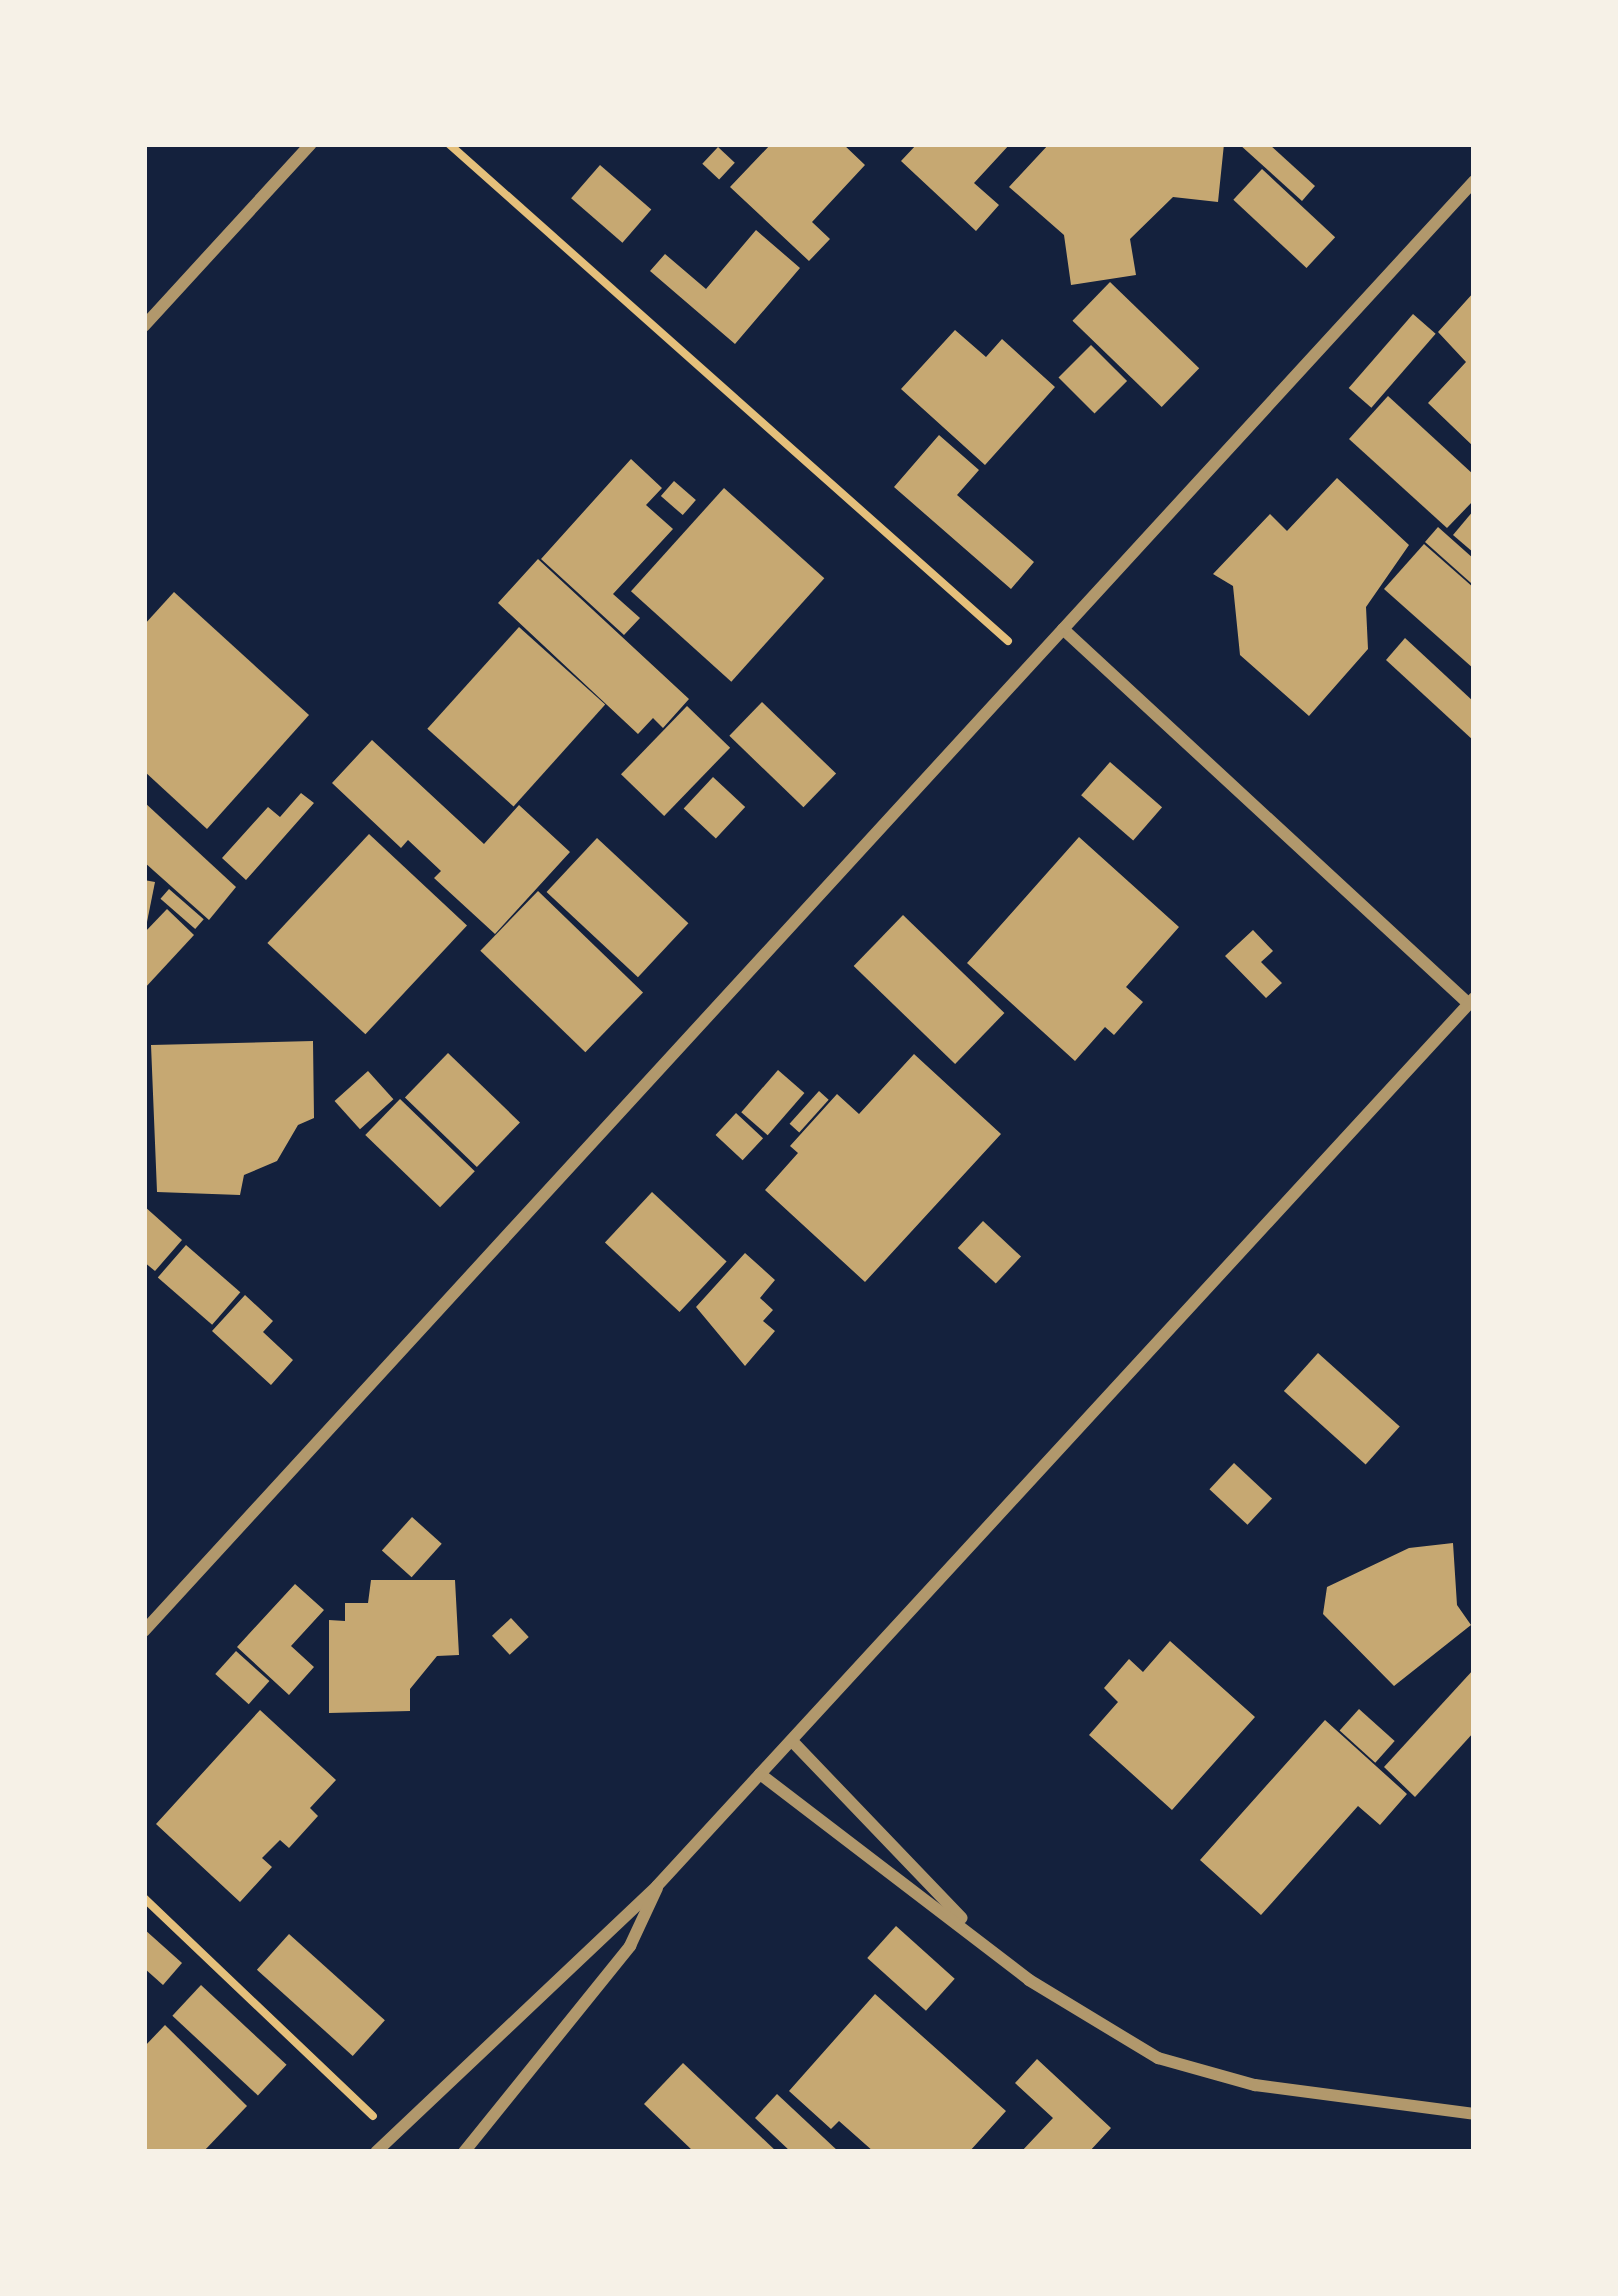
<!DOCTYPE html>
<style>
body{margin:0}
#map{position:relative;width:1618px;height:2296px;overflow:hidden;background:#14213d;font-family:Roboto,sans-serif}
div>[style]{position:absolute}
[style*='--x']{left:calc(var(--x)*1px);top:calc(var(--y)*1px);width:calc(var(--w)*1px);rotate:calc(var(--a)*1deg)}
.building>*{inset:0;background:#c6a872;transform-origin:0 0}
.path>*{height:8px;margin:-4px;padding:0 4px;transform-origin:4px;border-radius:4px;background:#e5c07b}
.minor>*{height:12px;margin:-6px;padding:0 6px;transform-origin:6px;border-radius:6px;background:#b1986c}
span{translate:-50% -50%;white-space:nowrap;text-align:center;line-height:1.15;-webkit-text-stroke:9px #f6f1e7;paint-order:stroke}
.frame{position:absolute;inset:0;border:147px solid #f6f1e7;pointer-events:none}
</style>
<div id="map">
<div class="building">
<i style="clip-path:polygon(771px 144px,843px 144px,865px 165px,812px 222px,830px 239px,809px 261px,730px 187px)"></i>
<i style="clip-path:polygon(917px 144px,1010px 144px,974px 183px,999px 205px,976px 231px,901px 161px)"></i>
<i style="clip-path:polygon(1049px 144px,1224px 144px,1218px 202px,1173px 197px,1130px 239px,1136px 275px,1071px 285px,1064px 235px,1009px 187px)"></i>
<i style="clip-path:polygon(1239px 144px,1269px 144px,1315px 186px,1302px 201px)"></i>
<i style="left:718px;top:147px;width:23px;height:23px;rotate:43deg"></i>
<i style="left:600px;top:165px;width:68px;height:44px;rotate:41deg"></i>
<i style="left:1262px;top:169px;width:100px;height:42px;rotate:43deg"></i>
<i style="clip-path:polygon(756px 230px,800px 268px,735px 344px,650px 271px,665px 254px,706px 289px)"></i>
<i style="left:1110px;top:282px;width:124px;height:54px;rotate:44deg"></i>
<i style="clip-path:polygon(1474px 292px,1471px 332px,1474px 447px,1428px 403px,1466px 362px,1438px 332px)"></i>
<i style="left:1413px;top:314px;width:30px;height:98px;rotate:41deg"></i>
<i style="clip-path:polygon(955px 330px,986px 357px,1002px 339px,1055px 387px,985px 465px,901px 389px)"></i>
<i style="left:1091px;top:345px;width:51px;height:46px;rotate:45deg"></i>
<i style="clip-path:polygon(1388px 396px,1474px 475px,1474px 500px,1447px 528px,1349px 439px)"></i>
<i style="clip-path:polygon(939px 435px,979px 470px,957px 495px,1034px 562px,1011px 589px,894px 487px)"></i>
<i style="clip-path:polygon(631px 459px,662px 488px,646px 505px,673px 529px,613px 594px,640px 618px,624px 635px,541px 559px)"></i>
<i style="clip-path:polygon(1337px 478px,1409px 545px,1366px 607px,1368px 649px,1309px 716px,1240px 655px,1233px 586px,1213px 574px,1270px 514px,1287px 531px)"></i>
<i style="left:674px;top:481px;width:29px;height:20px;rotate:41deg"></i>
<i style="left:724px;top:488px;width:135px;height:139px;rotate:42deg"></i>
<i style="clip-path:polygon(1474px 510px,1474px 553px,1453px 535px)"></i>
<i style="clip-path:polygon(1438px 527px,1474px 559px,1471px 583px,1425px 542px)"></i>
<i style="clip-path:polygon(1424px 544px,1474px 588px,1474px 669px,1384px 589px)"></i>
<i style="clip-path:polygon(538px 559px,689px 699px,663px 728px,653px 718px,638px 734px,498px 603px)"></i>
<i style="clip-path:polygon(174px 592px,309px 715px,207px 829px,144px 771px,144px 625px)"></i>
<i style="left:519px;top:627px;width:116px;height:137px;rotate:42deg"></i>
<i style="clip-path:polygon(1405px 638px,1474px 702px,1474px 741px,1386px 660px)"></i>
<i style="left:762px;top:702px;width:103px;height:47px;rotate:44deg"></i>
<i style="left:687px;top:706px;width:60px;height:95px;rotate:44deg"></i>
<i style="clip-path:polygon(372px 740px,484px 844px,519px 805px,570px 852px,495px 934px,434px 878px,441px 871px,408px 840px,401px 848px,332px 783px)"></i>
<i style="left:1110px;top:762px;width:69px;height:44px;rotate:41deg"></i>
<i style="left:713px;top:777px;width:44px;height:43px;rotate:43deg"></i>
<i style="clip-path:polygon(301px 793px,314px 803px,246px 880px,222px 858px,268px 807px,280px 817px)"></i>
<i style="clip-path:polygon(144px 802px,236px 887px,209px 920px,144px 862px)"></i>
<i style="left:369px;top:834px;width:134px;height:149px;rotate:43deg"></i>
<i style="clip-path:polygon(1079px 837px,1179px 927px,1126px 987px,1143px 1002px,1114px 1035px,1105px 1027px,1075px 1061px,967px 963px)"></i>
<i style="left:597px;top:838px;width:125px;height:74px;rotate:43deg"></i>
<i style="clip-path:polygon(144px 880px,155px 882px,146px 927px,144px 927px)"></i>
<i style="left:169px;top:889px;width:46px;height:13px;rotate:41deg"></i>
<i style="left:538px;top:891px;width:146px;height:83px;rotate:44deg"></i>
<i style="clip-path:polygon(167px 909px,194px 935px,144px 989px,144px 933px)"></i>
<i style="left:903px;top:915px;width:141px;height:71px;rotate:44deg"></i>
<i style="clip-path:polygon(1253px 930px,1273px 951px,1261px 962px,1282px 983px,1266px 998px,1225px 956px)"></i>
<i style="clip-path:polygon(313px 1041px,314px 1118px,298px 1125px,277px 1161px,244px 1175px,240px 1195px,157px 1192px,151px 1045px)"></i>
<i style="left:448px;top:1053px;width:100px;height:62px;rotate:44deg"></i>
<i style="clip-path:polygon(914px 1054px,1001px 1134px,865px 1282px,765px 1190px,798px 1153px,790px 1146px,837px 1094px,859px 1114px)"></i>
<i style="left:778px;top:1070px;width:35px;height:56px;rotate:41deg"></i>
<i style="left:368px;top:1071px;width:38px;height:45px;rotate:48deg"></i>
<i style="left:819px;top:1091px;width:13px;height:44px;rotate:42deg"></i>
<i style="left:400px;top:1099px;width:104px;height:50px;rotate:44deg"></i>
<i style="left:736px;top:1113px;width:37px;height:30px;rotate:43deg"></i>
<i style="left:652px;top:1192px;width:102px;height:69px;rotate:43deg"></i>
<i style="clip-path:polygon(144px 1206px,182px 1240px,155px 1271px,144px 1262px)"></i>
<i style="left:983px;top:1221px;width:52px;height:37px;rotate:43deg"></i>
<i style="left:186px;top:1245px;width:72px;height:43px;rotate:41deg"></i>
<i style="clip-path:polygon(745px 1253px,775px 1280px,760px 1298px,773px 1310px,763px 1321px,775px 1331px,745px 1366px,696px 1307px)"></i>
<i style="clip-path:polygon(245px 1295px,273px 1321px,263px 1332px,293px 1360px,271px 1385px,212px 1331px)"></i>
<i style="left:1318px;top:1353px;width:110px;height:51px;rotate:42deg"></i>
<i style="left:1234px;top:1463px;width:52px;height:36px;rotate:43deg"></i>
<i style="left:412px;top:1517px;width:40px;height:45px;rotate:42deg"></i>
<i style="clip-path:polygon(1453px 1543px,1457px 1605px,1471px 1625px,1394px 1686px,1323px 1614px,1327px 1587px,1409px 1548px)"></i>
<i style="clip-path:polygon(371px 1580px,455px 1580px,459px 1655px,437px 1656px,410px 1689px,410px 1711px,329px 1713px,329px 1620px,345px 1621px,345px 1603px,368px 1603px)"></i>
<i style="clip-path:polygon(295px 1584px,324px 1610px,291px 1646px,314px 1667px,289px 1695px,237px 1647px)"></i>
<i style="left:511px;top:1618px;width:26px;height:26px;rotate:47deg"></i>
<i style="clip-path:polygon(1170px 1641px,1255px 1717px,1172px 1810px,1089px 1735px,1118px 1702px,1104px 1688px,1129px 1659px,1143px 1672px)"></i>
<i style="left:236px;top:1651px;width:45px;height:31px;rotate:42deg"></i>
<i style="clip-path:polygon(1474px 1669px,1474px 1732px,1415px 1797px,1384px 1767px)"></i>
<i style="left:1359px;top:1709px;width:48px;height:29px;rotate:42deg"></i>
<i style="clip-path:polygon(260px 1710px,336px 1780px,310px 1808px,318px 1816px,289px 1848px,280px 1840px,262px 1858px,272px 1867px,240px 1902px,156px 1824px)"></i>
<i style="clip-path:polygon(1325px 1720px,1407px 1794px,1380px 1825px,1358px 1806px,1261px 1915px,1200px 1860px)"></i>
<i style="left:896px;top:1926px;width:79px;height:43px;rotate:42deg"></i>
<i style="clip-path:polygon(144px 1929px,182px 1963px,163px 1985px,144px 1968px)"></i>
<i style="left:289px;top:1934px;width:129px;height:48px;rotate:42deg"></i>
<i style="left:201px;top:1985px;width:117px;height:42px;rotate:43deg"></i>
<i style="clip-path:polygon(875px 1994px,1006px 2111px,969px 2152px,874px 2152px,839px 2121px,831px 2129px,789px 2091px)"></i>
<i style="clip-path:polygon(165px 2025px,247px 2106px,203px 2152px,144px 2152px,144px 2047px)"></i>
<i style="clip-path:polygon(1037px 2059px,1111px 2128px,1089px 2152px,1021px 2152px,1053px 2118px,1015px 2083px)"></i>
<i style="clip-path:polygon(683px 2063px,777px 2152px,694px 2152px,644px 2104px)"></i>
<i style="clip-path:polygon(777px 2094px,839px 2152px,791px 2152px,755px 2118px)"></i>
</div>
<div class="path">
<i style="--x:449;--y:144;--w:748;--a:41.64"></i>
<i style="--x:144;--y:1898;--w:316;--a:43.6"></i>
</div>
<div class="minor">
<i style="--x:144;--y:326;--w:247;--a:-47.5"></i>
<i style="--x:1063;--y:629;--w:553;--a:42.73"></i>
<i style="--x:144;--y:1631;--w:1968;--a:-47.47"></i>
<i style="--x:792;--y:1741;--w:245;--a:46.2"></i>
<i style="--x:760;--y:1774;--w:339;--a:37.4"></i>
<i style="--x:1029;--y:1980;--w:151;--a:31.2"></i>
<i style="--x:1158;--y:2058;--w:101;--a:15.6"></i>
<i style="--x:1255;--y:2085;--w:221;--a:7.5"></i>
<i style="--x:376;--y:2152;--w:387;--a:-43.4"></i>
<i style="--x:657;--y:1886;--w:1207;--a:-47.38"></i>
<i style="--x:464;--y:2152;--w:265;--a:-51.1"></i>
<i style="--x:630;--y:1946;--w:64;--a:-65"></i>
</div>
<div class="frame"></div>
</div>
